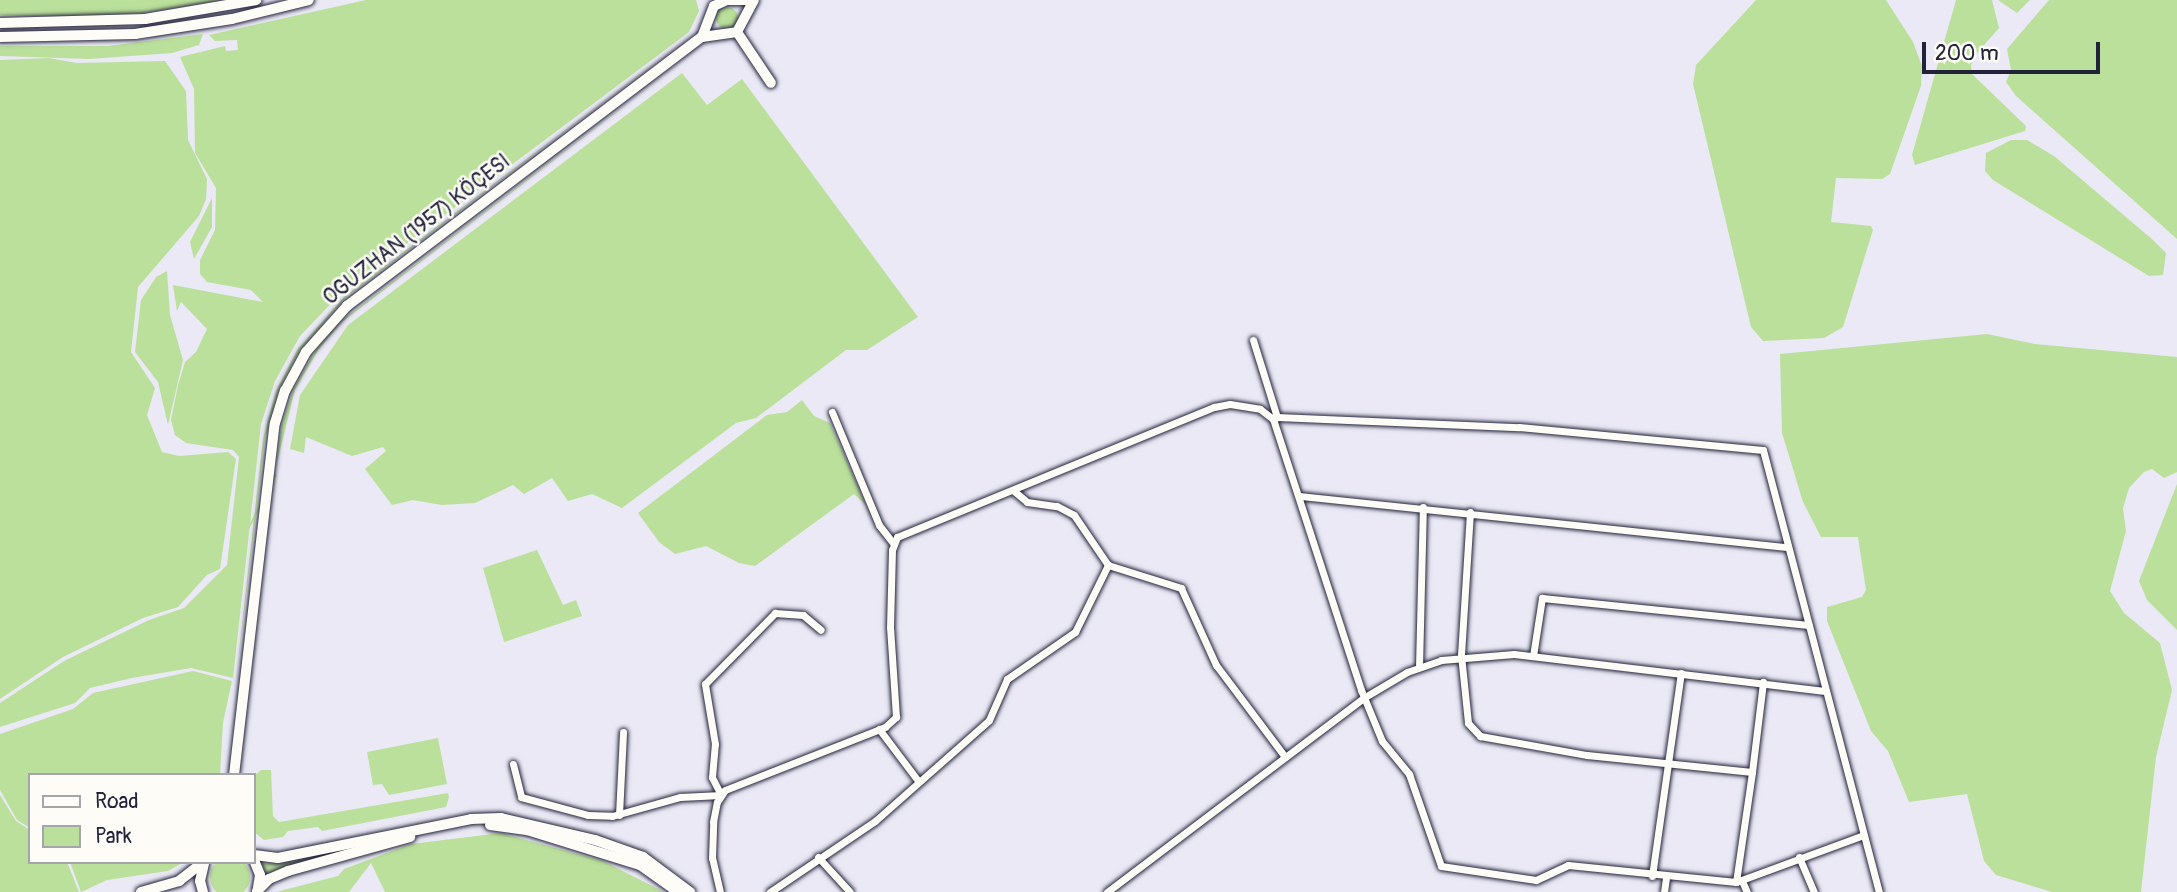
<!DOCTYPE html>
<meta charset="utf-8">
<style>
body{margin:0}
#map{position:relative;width:2177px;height:892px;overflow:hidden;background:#eae9f5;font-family:Pangolin,sans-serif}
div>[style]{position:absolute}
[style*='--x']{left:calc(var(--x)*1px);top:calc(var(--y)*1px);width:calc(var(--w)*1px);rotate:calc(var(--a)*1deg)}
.green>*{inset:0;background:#bbe09b;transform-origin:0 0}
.round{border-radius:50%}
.roads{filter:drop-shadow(0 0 2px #22223b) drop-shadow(0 0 2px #22223b)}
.street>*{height:7px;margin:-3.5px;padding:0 3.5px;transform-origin:3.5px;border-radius:3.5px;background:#fdfcf7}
.secondary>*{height:10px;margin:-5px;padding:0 5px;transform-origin:5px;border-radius:5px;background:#fdfcf7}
span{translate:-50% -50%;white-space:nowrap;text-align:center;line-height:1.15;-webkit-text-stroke:5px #fdfcf7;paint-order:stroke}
.street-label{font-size:21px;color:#22223b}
.legend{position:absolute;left:28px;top:773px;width:228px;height:91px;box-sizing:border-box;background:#fdfcf7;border:2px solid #a5a5ac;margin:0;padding:9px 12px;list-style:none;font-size:21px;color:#22223b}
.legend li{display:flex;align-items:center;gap:14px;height:35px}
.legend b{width:35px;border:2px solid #a5a5ac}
.scale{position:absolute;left:1922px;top:42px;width:178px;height:32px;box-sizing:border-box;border:4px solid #22223b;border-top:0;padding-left:9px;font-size:21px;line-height:24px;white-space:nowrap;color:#22223b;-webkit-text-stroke:5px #fdfcf7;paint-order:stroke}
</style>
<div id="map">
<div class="green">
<i style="clip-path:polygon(0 0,223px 0,143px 13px,66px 17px,0 15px)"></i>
<i style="clip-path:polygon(366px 0,696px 0,699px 11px,689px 32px,342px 292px,300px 336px,275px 381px,261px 424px,233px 678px,191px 668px,132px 678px,90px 688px,75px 703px,0 727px,0 703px,64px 661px,149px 620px,184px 608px,227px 565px,239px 457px,233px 450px,186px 443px,175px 435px,171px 420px,178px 385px,185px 362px,196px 352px,207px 329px,181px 302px,177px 311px,173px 285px,263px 302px,251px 290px,207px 282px,200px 274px,200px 260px,215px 230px,216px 188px,195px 153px,194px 89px,180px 57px,225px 46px,226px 51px,238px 50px,237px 40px,215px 41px,209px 35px)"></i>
<i style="clip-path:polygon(1756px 0,1886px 0,1913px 42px,1922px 66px,1921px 86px,1890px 174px,1882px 179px,1836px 178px,1831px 222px,1871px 226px,1873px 230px,1843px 327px,1824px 338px,1763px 341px,1751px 327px,1693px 84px,1696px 65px)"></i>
<i style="clip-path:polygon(1956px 0,1992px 0,1999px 28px,1978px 52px,1971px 65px,1972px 74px,2026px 126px,2025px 131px,1915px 165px,1912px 155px)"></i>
<i style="clip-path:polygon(1998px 0,2030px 0,2017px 13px)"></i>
<i style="clip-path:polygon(2049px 0,2177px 0,2177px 239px,2016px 96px,2006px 82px,2011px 70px,2007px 49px)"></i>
<i class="round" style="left:716px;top:7px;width:22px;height:22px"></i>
<i style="clip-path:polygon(203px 34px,199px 45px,172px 53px,90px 59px,0 56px,0 46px,108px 46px)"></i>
<i style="clip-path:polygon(687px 38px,346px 297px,299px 351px,278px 391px,265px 438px,234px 697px,263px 438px,276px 391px,297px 350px,345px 296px)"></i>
<i style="clip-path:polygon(697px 51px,342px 322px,319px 349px,295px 390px,276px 467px,282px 425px,293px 390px,317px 348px,341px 321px)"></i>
<i style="clip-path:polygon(49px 58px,77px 63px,165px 61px,186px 91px,188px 140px,207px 179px,206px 199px,199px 216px,138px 287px,131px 352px,155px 388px,147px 415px,162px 452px,179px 456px,228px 452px,236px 459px,220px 569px,207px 575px,178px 607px,143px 618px,63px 657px,0 699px,0 60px)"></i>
<i style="clip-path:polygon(682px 73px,707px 105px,742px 79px,918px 317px,867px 350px,846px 350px,756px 418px,736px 423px,622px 508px,592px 494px,568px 501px,552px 478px,524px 494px,513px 485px,475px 503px,442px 505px,413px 500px,392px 505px,365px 469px,386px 451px,383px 447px,352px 456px,306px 437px,304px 453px,290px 449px,300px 395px,348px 325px)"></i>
<i style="clip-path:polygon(2011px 140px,2027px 140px,2054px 156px,2153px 240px,2166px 253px,2163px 275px,2149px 276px,1993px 180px,1985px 171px,1986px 153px)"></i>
<i style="clip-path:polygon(212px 198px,212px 227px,194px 259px,190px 242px)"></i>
<i style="clip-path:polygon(167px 271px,170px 315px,183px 360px,168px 425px,158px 382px,135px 352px,141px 300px,156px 277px)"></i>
<i style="clip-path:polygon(1987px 334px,2035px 344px,2177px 357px,2177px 472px,2164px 478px,2152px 469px,2144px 472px,2129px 488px,2123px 508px,2126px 531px,2110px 591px,2124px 613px,2160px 643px,2172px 690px,2156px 757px,2141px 892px,2052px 892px,1996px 875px,1984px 861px,1967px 794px,1909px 802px,1888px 751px,1871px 731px,1827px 621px,1827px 607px,1862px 597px,1866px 590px,1858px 537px,1821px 537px,1803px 502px,1782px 433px,1780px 354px)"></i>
<i style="clip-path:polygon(802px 400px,814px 416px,830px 423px,866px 505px,854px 494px,755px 566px,739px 563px,706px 546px,675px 554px,659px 542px,638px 513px,767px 415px,787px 412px)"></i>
<i style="left:275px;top:474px;width:2px;height:118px;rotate:27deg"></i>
<i style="clip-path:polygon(2177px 484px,2177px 630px,2147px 600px,2139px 581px)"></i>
<i style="clip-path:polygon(537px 550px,563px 605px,576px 600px,582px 616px,504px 642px,483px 568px)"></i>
<i style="clip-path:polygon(193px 671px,232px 681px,223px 723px,220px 775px,30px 775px,30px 828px,17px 820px,0 790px,0 734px,73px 709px,93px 693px)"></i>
<i style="clip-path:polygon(438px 738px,447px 784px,389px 795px,382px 784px,373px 785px,367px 752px)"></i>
<i style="clip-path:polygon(261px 770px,271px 770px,273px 816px,279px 822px,448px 793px,449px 797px,446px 807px,322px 831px,318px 827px,288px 831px,283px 837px,264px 840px,254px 832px,254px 776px)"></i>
<i style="clip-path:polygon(0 795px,16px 821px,30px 830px,30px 862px,67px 862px,79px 892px,0 892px)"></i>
<i style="clip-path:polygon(501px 833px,603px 861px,664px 892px,385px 892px,371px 863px,349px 892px,276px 892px,338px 876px,344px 869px,411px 844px)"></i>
<i style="clip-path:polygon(346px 847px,266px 875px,262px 864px,291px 862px)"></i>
<i class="round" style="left:210px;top:857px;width:40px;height:40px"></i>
<i style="clip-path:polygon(70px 862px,184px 862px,168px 871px,107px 880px,81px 892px)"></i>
</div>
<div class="roads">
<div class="street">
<i style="--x:1253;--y:340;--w:81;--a:72.7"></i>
<i style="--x:1277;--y:417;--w:242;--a:2.4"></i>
<i style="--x:1519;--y:427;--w:245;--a:5.4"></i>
<i style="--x:1763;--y:450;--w:457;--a:75.3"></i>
<i style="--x:832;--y:412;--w:122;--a:67.4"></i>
<i style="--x:879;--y:525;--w:23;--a:52"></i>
<i style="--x:1014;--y:491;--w:17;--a:40"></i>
<i style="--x:1027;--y:502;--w:30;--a:8"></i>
<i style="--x:1057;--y:506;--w:19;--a:28"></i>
<i style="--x:1074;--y:515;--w:60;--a:55.8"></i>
<i style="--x:1108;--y:565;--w:77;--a:17.5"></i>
<i style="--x:1181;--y:588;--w:85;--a:65.6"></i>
<i style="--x:1216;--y:665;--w:115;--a:53.1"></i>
<i style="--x:1300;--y:496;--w:488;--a:6"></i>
<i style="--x:1470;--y:512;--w:143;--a:93.6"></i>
<i style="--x:1461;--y:655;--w:68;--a:84.1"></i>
<i style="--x:1468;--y:723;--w:18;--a:47"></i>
<i style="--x:1480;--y:736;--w:109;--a:10.1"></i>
<i style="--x:1587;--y:755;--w:166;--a:5.9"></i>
<i style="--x:1752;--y:772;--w:91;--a:-83"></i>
<i style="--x:1533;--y:656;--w:59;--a:-81.2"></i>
<i style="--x:1542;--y:598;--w:268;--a:5.8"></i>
<i style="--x:1419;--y:667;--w:160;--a:-88.6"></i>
<i style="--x:879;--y:729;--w:66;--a:53"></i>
<i style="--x:513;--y:764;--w:34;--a:76"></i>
<i style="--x:521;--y:797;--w:69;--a:15"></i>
<i style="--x:588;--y:815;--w:24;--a:2"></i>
<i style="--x:612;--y:816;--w:71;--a:-15.6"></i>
<i style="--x:680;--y:797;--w:41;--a:-2.8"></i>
<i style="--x:721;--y:795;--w:20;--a:-117"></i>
<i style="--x:712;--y:777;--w:33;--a:-85"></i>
<i style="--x:715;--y:744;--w:61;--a:-99.5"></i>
<i style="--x:705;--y:684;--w:100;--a:-45.4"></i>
<i style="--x:775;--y:613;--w:28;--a:4"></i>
<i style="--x:803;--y:615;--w:23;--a:40"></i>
<i style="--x:619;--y:815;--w:83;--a:-87.2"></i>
<i style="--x:818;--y:857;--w:47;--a:47.6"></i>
<i style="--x:1799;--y:857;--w:38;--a:67"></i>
<i style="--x:1652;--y:876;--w:205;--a:-81.9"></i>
<i style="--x:1742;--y:881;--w:12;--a:66"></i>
<i style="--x:1736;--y:882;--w:111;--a:-81.7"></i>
<i style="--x:720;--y:892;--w:35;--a:-103"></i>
<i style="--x:712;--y:858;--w:36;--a:-88"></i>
<i style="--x:713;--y:822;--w:20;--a:-79"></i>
<i style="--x:717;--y:802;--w:14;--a:-56"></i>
<i style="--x:725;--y:790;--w:172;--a:-21.5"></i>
<i style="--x:885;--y:727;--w:15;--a:-42"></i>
<i style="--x:896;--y:717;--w:90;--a:-93.8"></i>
<i style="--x:890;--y:627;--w:77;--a:-88.5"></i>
<i style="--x:892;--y:550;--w:14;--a:-69"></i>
<i style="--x:897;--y:537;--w:343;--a:-22.3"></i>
<i style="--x:1214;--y:407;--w:16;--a:-11"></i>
<i style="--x:1230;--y:404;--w:30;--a:9"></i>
<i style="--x:1260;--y:409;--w:16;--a:38"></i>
<i style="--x:1273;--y:419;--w:285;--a:72"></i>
<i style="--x:1361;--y:690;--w:55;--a:67.6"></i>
<i style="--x:1382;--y:741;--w:43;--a:50.7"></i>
<i style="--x:1409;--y:774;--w:97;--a:70.8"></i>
<i style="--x:1441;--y:866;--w:96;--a:8.4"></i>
<i style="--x:1536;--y:880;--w:35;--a:-25"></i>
<i style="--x:1568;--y:865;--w:169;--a:5.8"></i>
<i style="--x:1736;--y:882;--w:136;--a:-20.2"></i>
<i style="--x:770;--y:892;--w:127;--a:-34.1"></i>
<i style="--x:875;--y:821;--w:152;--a:-41.5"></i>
<i style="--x:989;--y:720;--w:45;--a:-66.3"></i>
<i style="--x:1007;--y:679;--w:83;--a:-34.7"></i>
<i style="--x:1075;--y:632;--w:75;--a:-63.8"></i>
<i style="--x:1107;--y:892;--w:323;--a:-37.1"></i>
<i style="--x:1365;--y:697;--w:49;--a:-30.8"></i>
<i style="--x:1407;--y:672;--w:36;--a:-19"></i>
<i style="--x:1441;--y:660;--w:73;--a:-4.7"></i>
<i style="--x:1514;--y:654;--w:313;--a:6.8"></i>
<i style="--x:1664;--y:892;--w:14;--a:-82"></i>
</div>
<div class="secondary">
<i style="--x:728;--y:0;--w:21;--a:0"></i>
<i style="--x:0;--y:23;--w:145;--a:-1.6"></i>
<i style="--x:145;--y:19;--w:113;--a:-9.7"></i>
<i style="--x:737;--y:32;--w:61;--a:56.3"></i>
<i style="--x:0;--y:37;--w:135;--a:-1.3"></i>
<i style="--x:135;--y:34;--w:98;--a:-8.8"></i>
<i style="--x:232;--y:19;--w:79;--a:-13.9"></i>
<i style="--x:702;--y:37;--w:35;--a:-8"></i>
<i style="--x:737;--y:32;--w:36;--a:-62"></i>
<i style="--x:234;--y:775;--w:354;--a:-83.4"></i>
<i style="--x:275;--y:423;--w:34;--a:-73"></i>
<i style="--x:285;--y:391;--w:44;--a:-61.7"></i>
<i style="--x:306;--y:352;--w:62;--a:-48.3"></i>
<i style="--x:347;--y:306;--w:445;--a:-37.2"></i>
<i style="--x:702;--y:37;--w:33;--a:-69"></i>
<i style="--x:714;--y:6;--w:14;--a:-25"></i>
<i style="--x:490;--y:825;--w:37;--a:8"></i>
<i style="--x:527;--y:830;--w:118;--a:17.2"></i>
<i style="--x:640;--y:865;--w:47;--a:35.4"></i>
<i style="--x:254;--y:855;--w:24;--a:7"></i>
<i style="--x:278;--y:858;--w:197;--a:-11.4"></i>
<i style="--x:471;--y:819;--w:30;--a:-2"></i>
<i style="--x:501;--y:818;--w:97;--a:13.2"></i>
<i style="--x:595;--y:840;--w:51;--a:19.5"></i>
<i style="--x:643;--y:857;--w:59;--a:36.7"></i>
<i style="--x:254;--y:860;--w:16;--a:68"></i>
<i style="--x:260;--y:875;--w:13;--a:99"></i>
<i style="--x:257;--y:891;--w:17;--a:-45"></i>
<i style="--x:269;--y:879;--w:21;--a:-23"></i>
<i style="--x:288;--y:871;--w:127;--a:-15.6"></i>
<i style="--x:141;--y:892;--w:40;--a:-16"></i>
<i style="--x:179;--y:881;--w:31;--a:-38"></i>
<i style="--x:203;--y:892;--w:11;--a:-105"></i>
<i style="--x:200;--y:881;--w:18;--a:-77"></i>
</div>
</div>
<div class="street-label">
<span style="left:417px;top:230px;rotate:-38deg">OGUZHAN (1957) KÖÇESI</span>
</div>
<ul class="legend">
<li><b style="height:9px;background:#fdfcf7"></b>Road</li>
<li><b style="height:19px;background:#bbe09b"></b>Park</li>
</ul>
<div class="scale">200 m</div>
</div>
